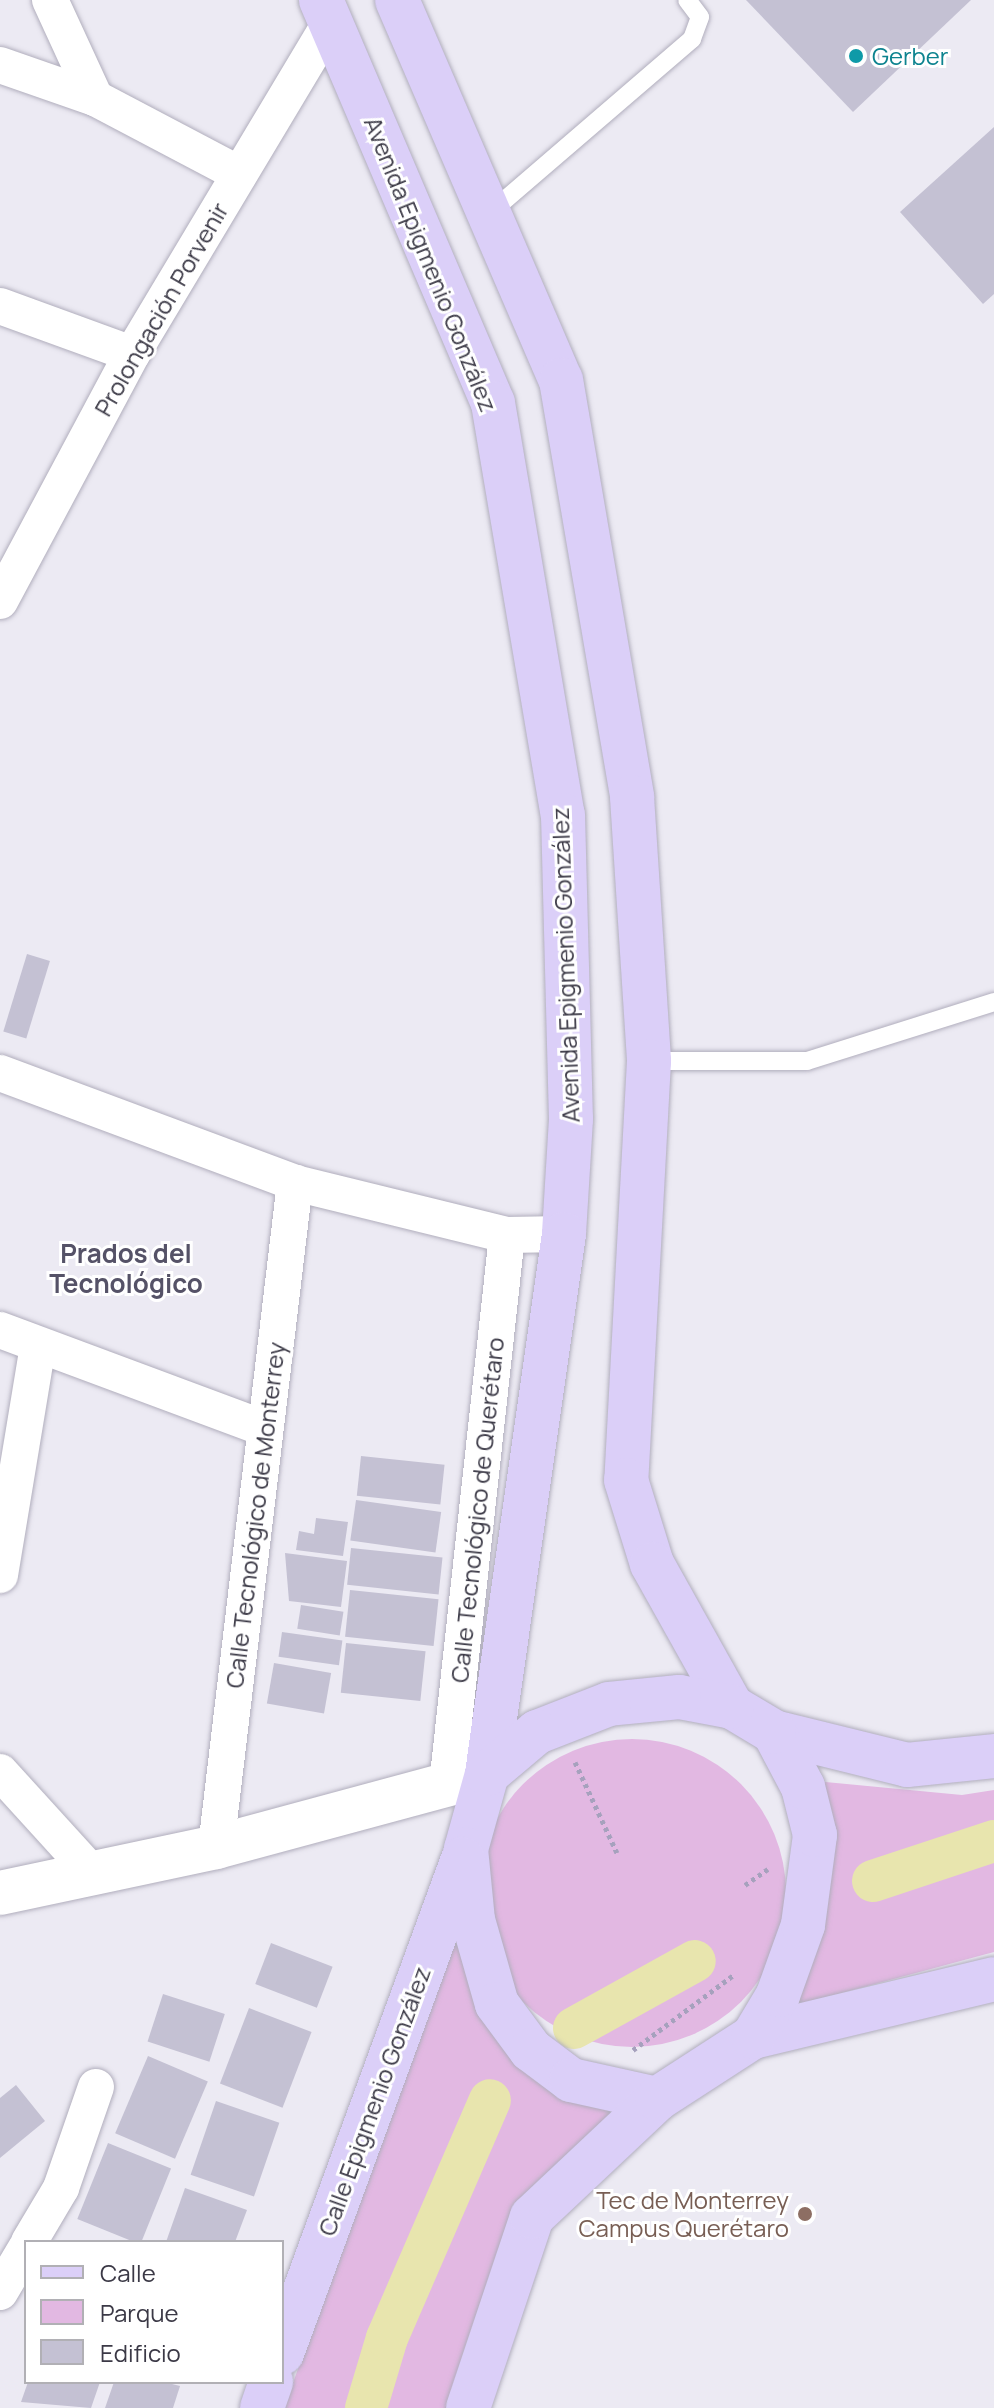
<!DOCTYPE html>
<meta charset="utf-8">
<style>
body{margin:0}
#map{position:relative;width:994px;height:2408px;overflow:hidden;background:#eceaf3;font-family:Manrope,sans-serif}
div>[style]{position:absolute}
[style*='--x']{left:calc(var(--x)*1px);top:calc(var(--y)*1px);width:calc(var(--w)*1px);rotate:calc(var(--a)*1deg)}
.green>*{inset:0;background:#e2b8e2}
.round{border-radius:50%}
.canal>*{height:42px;margin:-21px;padding:0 21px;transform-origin:21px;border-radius:21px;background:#e8e5ae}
.building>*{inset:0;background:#c4c1d3;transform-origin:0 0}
.path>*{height:5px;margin-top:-2.5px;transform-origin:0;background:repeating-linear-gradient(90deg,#a6a1bd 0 4px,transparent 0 8px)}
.roads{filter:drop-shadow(0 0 2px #b1aebd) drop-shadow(0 0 2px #b1aebd)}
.service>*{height:18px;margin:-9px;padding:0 9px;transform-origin:9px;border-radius:9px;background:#fff}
.minor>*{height:36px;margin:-18px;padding:0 18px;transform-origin:18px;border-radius:18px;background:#fff}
.tertiary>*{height:44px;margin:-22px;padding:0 22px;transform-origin:22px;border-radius:22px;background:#fff}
.secondary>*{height:44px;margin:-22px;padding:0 22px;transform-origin:22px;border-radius:22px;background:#dbcff8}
.dots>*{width:22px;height:22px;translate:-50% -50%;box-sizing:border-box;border:4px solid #fff;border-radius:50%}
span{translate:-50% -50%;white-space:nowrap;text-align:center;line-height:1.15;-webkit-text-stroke:6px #fff;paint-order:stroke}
.culture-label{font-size:24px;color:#0d838f}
.left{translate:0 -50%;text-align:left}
.street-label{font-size:24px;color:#3b3946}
.education-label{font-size:24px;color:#785e54}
.right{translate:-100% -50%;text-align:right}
.neighbourhood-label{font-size:26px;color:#555267;font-weight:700}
.legend{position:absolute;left:24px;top:2240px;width:260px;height:144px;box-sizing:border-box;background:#fff;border:2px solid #b1b0b5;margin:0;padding:10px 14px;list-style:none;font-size:24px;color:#3b3946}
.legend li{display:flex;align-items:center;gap:16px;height:40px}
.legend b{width:40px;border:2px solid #b1b0b5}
</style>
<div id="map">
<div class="green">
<i class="round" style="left:478px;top:1739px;width:308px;height:308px"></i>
<i style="clip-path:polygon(815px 1781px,962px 1795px,994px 1790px,994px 1952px,782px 2009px)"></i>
<i style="clip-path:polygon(457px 1925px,488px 2026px,621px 2111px,520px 2206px,450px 2408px,284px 2408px)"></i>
</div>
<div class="canal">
<i style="--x:873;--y:1881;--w:127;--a:-18.3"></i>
<i style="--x:574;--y:2028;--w:138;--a:-29"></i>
<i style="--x:366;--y:2408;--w:73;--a:-73.3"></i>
<i style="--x:387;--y:2338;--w:259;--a:-66.6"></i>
</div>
<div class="building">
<i style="clip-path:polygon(746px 0,971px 0,853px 112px)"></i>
<i style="clip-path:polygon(994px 127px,994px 294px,983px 304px,900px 212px)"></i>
<i style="left:27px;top:954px;width:24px;height:81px;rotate:17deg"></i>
<i style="left:361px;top:1456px;width:84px;height:40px;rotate:6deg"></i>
<i style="left:356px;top:1500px;width:86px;height:41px;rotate:8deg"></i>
<i style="clip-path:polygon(316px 1518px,348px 1522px,343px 1556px,296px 1550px,299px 1531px,314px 1534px)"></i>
<i style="left:351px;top:1548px;width:92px;height:37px;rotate:6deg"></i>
<i style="clip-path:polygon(285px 1553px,347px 1561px,341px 1607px,289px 1601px)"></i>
<i style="left:350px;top:1590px;width:89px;height:47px;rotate:6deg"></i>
<i style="left:301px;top:1605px;width:43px;height:24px;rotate:9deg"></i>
<i style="left:282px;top:1632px;width:61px;height:25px;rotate:8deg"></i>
<i style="left:346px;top:1643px;width:80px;height:50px;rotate:6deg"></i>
<i style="left:274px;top:1663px;width:58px;height:41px;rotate:10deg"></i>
<i style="left:271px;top:1943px;width:66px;height:44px;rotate:21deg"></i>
<i style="left:163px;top:1994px;width:65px;height:50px;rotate:18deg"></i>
<i style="left:249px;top:2008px;width:67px;height:81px;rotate:21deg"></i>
<i style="left:148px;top:2056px;width:65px;height:84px;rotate:23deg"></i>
<i style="clip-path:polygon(16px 2085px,45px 2121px,0 2158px,0 2098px)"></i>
<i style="left:216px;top:2101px;width:67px;height:78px;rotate:19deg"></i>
<i style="left:108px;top:2143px;width:68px;height:82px;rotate:22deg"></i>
<i style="clip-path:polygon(185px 2188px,247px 2210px,235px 2242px,166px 2242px)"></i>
<i style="clip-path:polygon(28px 2382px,100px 2382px,91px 2408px,21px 2402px)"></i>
<i style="clip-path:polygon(114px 2382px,164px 2382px,180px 2386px,173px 2408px,105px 2408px)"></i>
</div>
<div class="path">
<i style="--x:575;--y:1762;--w:100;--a:65.2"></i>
<i style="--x:745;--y:1885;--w:28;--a:-35"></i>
<i style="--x:633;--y:2050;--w:127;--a:-36.7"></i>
</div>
<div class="roads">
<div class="service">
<i style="--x:492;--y:211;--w:264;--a:-40.7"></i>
<i style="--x:692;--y:39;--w:23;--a:-70"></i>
<i style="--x:700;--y:17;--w:21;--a:-127"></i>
<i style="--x:649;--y:1061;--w:158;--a:0"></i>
<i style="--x:807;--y:1061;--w:196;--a:-17.5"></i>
</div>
<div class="minor">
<i style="--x:50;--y:0;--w:108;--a:65.3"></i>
<i style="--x:0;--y:65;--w:101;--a:19.2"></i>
<i style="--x:95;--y:98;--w:163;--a:27.8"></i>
<i style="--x:0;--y:306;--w:140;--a:20"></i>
<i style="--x:0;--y:601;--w:280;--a:-61.9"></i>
<i style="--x:132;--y:354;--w:387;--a:-59.1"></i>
<i style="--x:0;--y:1073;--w:315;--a:20.4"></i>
<i style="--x:295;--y:1183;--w:218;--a:13.8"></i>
<i style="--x:507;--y:1235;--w:57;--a:-1"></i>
<i style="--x:0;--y:1330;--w:282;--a:20.4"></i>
<i style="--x:0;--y:1575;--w:232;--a:-80.6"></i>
<i style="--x:0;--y:1772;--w:134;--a:47.7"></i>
<i style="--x:447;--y:1785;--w:553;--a:-83.77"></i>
<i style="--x:216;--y:1847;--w:669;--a:-83.22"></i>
<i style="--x:29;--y:2242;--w:63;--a:-59.3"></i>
<i style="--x:61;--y:2188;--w:107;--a:-70.9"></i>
<i style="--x:0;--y:2292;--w:51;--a:-59.4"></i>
</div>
<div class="tertiary">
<i style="--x:0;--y:1893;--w:221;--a:-12"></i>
<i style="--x:216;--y:1847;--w:281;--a:-15.1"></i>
</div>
<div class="secondary">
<i style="--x:321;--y:0;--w:438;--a:66.9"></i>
<i style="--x:493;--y:403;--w:418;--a:80.4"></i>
<i style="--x:563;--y:815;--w:304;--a:88.5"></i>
<i style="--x:571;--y:1119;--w:115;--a:93.5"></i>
<i style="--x:564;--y:1234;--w:545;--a:98.12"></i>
<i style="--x:487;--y:1774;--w:78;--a:105.6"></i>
<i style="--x:466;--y:1849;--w:71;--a:84.4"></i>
<i style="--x:473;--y:1920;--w:87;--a:74.1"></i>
<i style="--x:497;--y:2004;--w:57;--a:53.5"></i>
<i style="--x:531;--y:2050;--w:50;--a:36.9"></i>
<i style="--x:571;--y:2080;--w:88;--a:12.5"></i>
<i style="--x:397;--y:0;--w:414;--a:66.7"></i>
<i style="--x:561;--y:380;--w:423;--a:80.3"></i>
<i style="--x:632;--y:797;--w:265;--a:86.3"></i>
<i style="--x:649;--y:1061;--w:420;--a:93.1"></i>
<i style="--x:626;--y:1480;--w:88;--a:72.8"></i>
<i style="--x:652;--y:1564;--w:164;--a:60.8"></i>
<i style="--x:774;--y:1732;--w:137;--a:13.9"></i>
<i style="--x:907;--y:1765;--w:87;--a:-5.9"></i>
<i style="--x:753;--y:2037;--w:248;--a:-13.5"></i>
<i style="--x:282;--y:2353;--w:526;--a:-69.88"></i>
<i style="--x:262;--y:2408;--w:28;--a:-71"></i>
<i style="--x:468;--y:2408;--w:201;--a:-71.5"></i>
<i style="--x:532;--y:2217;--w:172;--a:-43.3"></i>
<i style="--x:657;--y:2099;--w:114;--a:-32.9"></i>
<i style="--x:753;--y:2037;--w:49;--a:-59.2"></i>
<i style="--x:778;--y:1995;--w:74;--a:-70.3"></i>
<i style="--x:803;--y:1925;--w:91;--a:-82.4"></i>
<i style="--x:815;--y:1835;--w:49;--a:-104"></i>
<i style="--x:803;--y:1787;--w:62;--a:-117.8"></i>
<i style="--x:774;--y:1732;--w:49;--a:-149.2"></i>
<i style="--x:732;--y:1707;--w:54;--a:-169.3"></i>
<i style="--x:679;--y:1697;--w:70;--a:174.3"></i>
<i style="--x:609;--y:1704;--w:77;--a:158.7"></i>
<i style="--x:537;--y:1732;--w:65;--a:140"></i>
</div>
</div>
<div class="dots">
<i style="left:856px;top:56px;background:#0f9aa8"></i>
<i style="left:805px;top:2214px;background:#8d6e63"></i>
</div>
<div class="culture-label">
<span class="left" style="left:872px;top:56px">Gerber</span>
</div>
<div class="street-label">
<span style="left:431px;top:264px;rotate:68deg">Avenida Epigmenio González</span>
<span style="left:161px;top:309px;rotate:-60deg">Prolongación Porvenir</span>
<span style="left:565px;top:965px;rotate:-92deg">Avenida Epigmenio González</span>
<span style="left:477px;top:1510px;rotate:-84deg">Calle Tecnológico de Querétaro</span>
<span style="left:255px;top:1515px;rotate:-83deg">Calle Tecnológico de Monterrey</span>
<span style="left:374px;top:2101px;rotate:-70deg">Calle Epigmenio González</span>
</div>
<div class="education-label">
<span class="right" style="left:789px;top:2214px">Tec de Monterrey<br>Campus Querétaro</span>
</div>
<div class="neighbourhood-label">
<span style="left:126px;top:1269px">Prados del<br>Tecnológico</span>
</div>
<ul class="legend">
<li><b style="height:10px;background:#dbcff8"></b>Calle</li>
<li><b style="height:22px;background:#e2b8e2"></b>Parque</li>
<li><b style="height:22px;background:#c4c1d3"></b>Edificio</li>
</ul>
</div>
